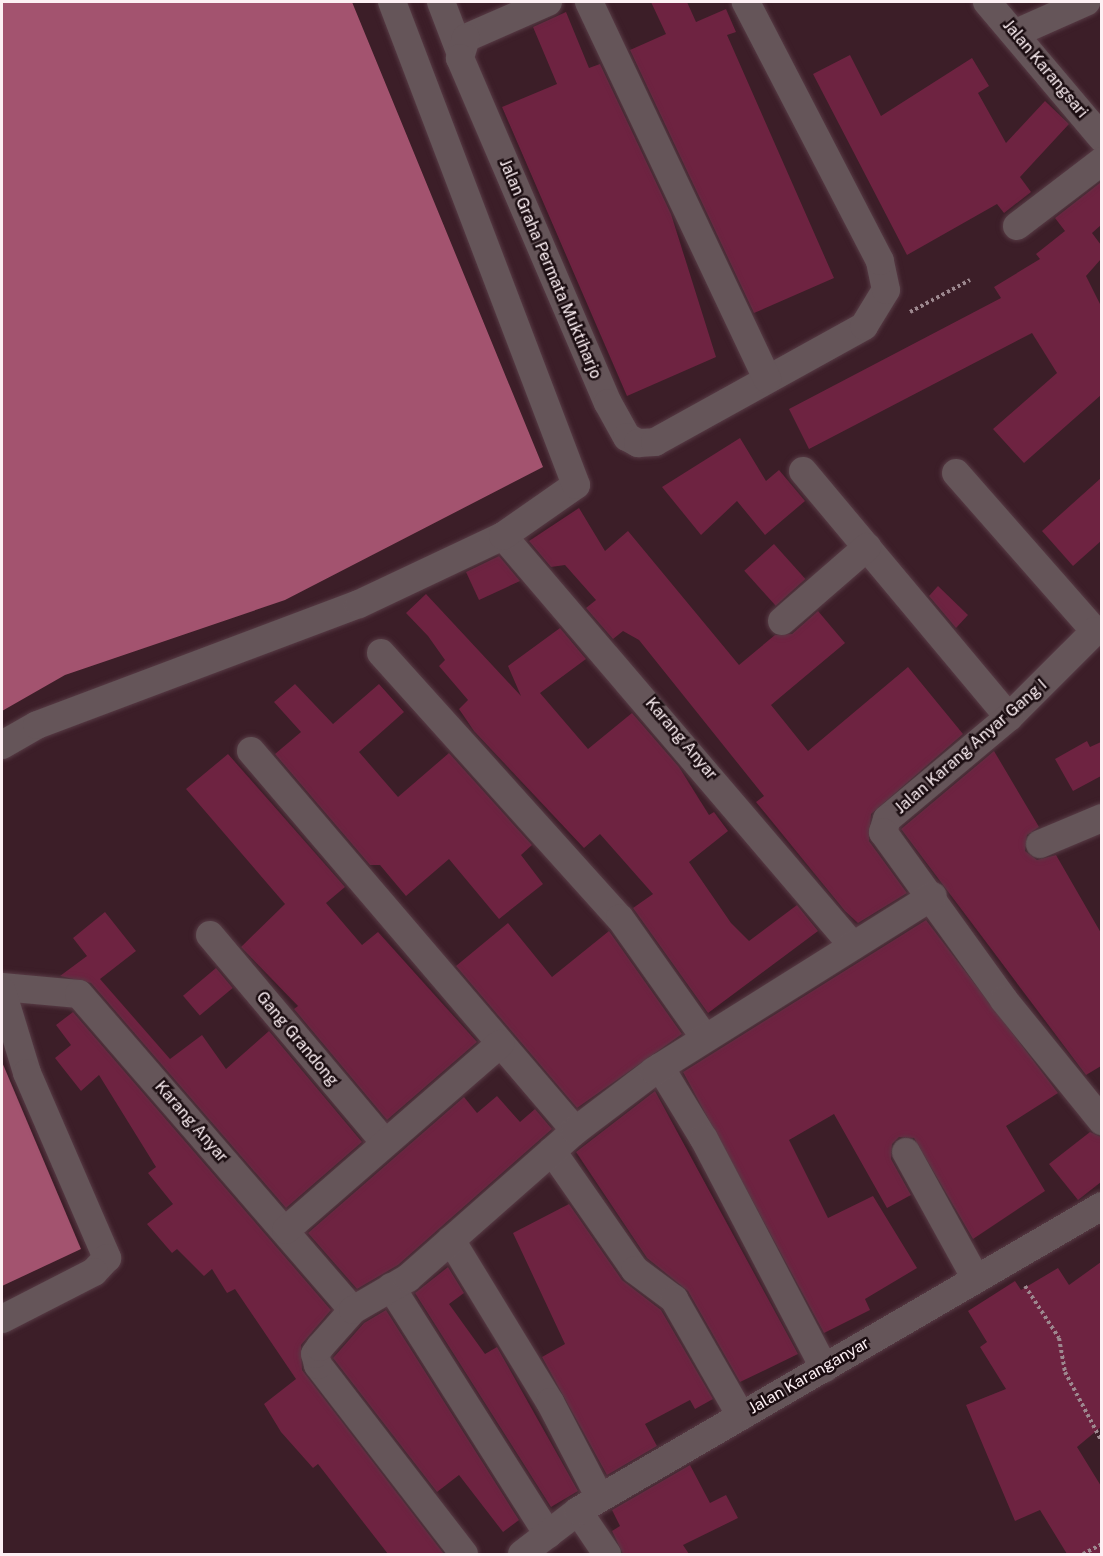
<!DOCTYPE html>
<style>
body{margin:0}
#map{position:relative;width:1103px;height:1556px;overflow:hidden;background:#3c1e28;font-family:"Public Sans",sans-serif}
div>[style]{position:absolute}
[style*='--x']{left:calc(var(--x)*1px);top:calc(var(--y)*1px);width:calc(var(--w)*1px);rotate:calc(var(--a)*1deg)}
.water>*{inset:0;background:#a3536f}
.building>*{inset:0;background:#6e2341;transform-origin:0 0}
.path>*{height:4px;margin-top:-2px;transform-origin:0;background:repeating-linear-gradient(90deg,#9d888f 0 3px,transparent 0 6px)}
.roads{filter:drop-shadow(0 0 2px #573b45) drop-shadow(0 0 2px #573b45)}
.street>*{height:28px;margin:-14px;padding:0 14px;transform-origin:14px;border-radius:14px;background:#655559}
span{translate:-50% -50%;white-space:nowrap;text-align:center;line-height:1.15;-webkit-text-stroke:5px #1b0d11;paint-order:stroke}
.street-label{font-size:16px;color:#fdf0f4}
.frame{position:absolute;inset:0;border:3px solid #fdf0f4;pointer-events:none}
</style>
<div id="map">
<div class="water">
<i style="clip-path:polygon(2px 2px,352px 2px,543px 467px,285px 600px,65px 675px,2px 711px)"></i>
<i style="clip-path:polygon(2px 1062px,81px 1249px,2px 1286px)"></i>
</div>
<div class="building">
<i style="clip-path:polygon(651px 2px,687px 2px,696px 22px,726px 9px,736px 32px,727px 35px,834px 278px,754px 313px,630px 50px,666px 34px)"></i>
<i style="clip-path:polygon(566px 12px,589px 68px,600px 64px,671px 214px,716px 357px,627px 396px,502px 107px,557px 84px,533px 27px)"></i>
<i style="clip-path:polygon(850px 55px,881px 116px,972px 58px,989px 86px,978px 93px,1006px 143px,1045px 101px,1069px 124px,1020px 177px,1031px 192px,1004px 213px,997px 204px,907px 255px,813px 74px)"></i>
<i style="clip-path:polygon(1101px 182px,1101px 225px,1092px 233px,1101px 245px,1101px 259px,1086px 276px,1101px 306px,1101px 395px,1024px 463px,993px 429px,1057px 373px,1032px 333px,809px 449px,789px 409px,1001px 298px,994px 287px,1040px 259px,1036px 254px,1065px 231px,1055px 218px)"></i>
<i style="clip-path:polygon(740px 438px,766px 481px,779px 470px,805px 501px,765px 535px,737px 501px,701px 535px,662px 487px)"></i>
<i style="clip-path:polygon(1101px 478px,1101px 541px,1073px 566px,1042px 531px)"></i>
<i style="clip-path:polygon(579px 508px,605px 551px,628px 531px,739px 665px,775px 635px,792px 634px,818px 611px,845px 643px,771px 705px,808px 751px,908px 667px,963px 734px,871px 814px,869px 841px,907px 893px,858px 923px,845px 911px,756px 802px,764px 796px,639px 640px,623px 631px,613px 639px,586px 608px,596px 600px,565px 565px,551px 567px,529px 541px)"></i>
<i style="left:774px;top:544px;width:47px;height:40px;rotate:48deg"></i>
<i style="clip-path:polygon(499px 556px,520px 581px,479px 600px,466px 572px)"></i>
<i style="clip-path:polygon(938px 586px,968px 615px,956px 628px,929px 596px)"></i>
<i style="clip-path:polygon(426px 594px,521px 696px,508px 666px,560px 628px,586px 659px,540px 693px,588px 749px,632px 713px,679px 767px,709px 815px,714px 812px,728px 831px,689px 862px,731px 923px,749px 941px,797px 905px,818px 931px,708px 1013px,633px 908px,653px 894px,600px 834px,584px 848px,474px 731px,459px 709px,468px 700px,439px 666px,445px 660px,428px 636px,406px 613px)"></i>
<i style="clip-path:polygon(295px 684px,333px 724px,379px 684px,404px 712px,359px 752px,398px 797px,449px 753px,532px 845px,521px 855px,543px 884px,499px 919px,449px 859px,406px 896px,380px 865px,370px 865px,275px 754px,301px 732px,274px 702px)"></i>
<i style="clip-path:polygon(1087px 741px,1090px 747px,1101px 742px,1101px 776px,1073px 791px,1055px 759px)"></i>
<i style="clip-path:polygon(994px 751px,1039px 827px,1027px 835px,1025px 851px,1037px 860px,1056px 855px,1101px 933px,1101px 1066px,1086px 1075px,901px 829px)"></i>
<i style="clip-path:polygon(228px 754px,345px 887px,326px 903px,362px 945px,378px 932px,477px 1042px,387px 1120px,294px 1009px,298px 1006px,241px 947px,285px 904px,186px 789px)"></i>
<i style="clip-path:polygon(105px 912px,136px 951px,100px 979px,170px 1059px,202px 1035px,226px 1069px,269px 1031px,362px 1142px,286px 1208px,91px 983px,60px 976px,87px 956px,73px 938px)"></i>
<i style="clip-path:polygon(926px 920px,1058px 1093px,1006px 1126px,1045px 1191px,973px 1239px,914px 1138px,899px 1137px,892px 1144px,891px 1159px,911px 1195px,887px 1208px,834px 1114px,789px 1140px,828px 1218px,873px 1196px,917px 1268px,865px 1299px,870px 1310px,824px 1333px,683px 1072px)"></i>
<i style="clip-path:polygon(508px 923px,552px 977px,609px 931px,682px 1034px,577px 1108px,456px 966px)"></i>
<i style="left:216px;top:968px;width:26px;height:43px;rotate:50deg"></i>
<i style="clip-path:polygon(73px 1012px,331px 1310px,301px 1345px,302px 1370px,444px 1554px,388px 1554px,318px 1464px,313px 1468px,281px 1432px,264px 1404px,296px 1379px,235px 1289px,227px 1293px,212px 1269px,204px 1276px,177px 1249px,172px 1253px,147px 1224px,173px 1204px,148px 1173px,156px 1167px,99px 1075px,81px 1091px,55px 1058px,71px 1045px,56px 1025px)"></i>
<i style="clip-path:polygon(655px 1091px,798px 1354px,740px 1382px,688px 1291px,647px 1258px,576px 1152px)"></i>
<i style="clip-path:polygon(497px 1096px,520px 1122px,535px 1109px,552px 1129px,398px 1265px,357px 1289px,308px 1233px,464px 1097px,477px 1113px)"></i>
<i style="clip-path:polygon(1090px 1132px,1101px 1137px,1101px 1182px,1078px 1200px,1049px 1164px)"></i>
<i style="clip-path:polygon(569px 1204px,622px 1280px,661px 1310px,713px 1399px,695px 1409px,690px 1400px,645px 1424px,657px 1446px,607px 1475px,542px 1357px,565px 1344px,513px 1233px)"></i>
<i style="clip-path:polygon(1101px 1262px,1101px 1427px,1077px 1447px,1101px 1486px,1101px 1554px,1067px 1554px,1040px 1510px,1015px 1521px,966px 1405px,1006px 1389px,980px 1347px,987px 1342px,968px 1311px,1015px 1281px,1021px 1290px,1058px 1268px,1069px 1285px)"></i>
<i style="clip-path:polygon(448px 1267px,464px 1293px,449px 1304px,485px 1354px,497px 1347px,578px 1491px,551px 1507px,415px 1293px)"></i>
<i style="clip-path:polygon(386px 1310px,519px 1520px,503px 1532px,459px 1475px,437px 1492px,333px 1358px,364px 1323px)"></i>
<i style="clip-path:polygon(690px 1465px,710px 1503px,726px 1495px,738px 1518px,683px 1545px,689px 1554px,623px 1554px,612px 1531px,620px 1526px,612px 1510px)"></i>
</div>
<div class="path">
<i style="--x:910;--y:312;--w:68;--a:-28.1"></i>
<i style="--x:1025;--y:1286;--w:62;--a:56.8"></i>
<i style="--x:1059;--y:1338;--w:35;--a:80"></i>
<i style="--x:1065;--y:1372;--w:79;--a:62.1"></i>
<i style="--x:1083;--y:1554;--w:21;--a:-28"></i>
</div>
<div class="roads">
<div class="street">
<i style="--x:441;--y:2;--w:50;--a:69"></i>
<i style="--x:548;--y:2;--w:90;--a:156.3"></i>
<i style="--x:466;--y:38;--w:21;--a:107"></i>
<i style="--x:460;--y:58;--w:375;--a:66.8"></i>
<i style="--x:608;--y:403;--w:39;--a:61"></i>
<i style="--x:627;--y:437;--w:13;--a:29"></i>
<i style="--x:638;--y:443;--w:17;--a:-3"></i>
<i style="--x:655;--y:442;--w:239;--a:-29"></i>
<i style="--x:864;--y:326;--w:42;--a:-58.6"></i>
<i style="--x:886;--y:290;--w:30;--a:-102"></i>
<i style="--x:880;--y:261;--w:292;--a:-117.4"></i>
<i style="--x:589;--y:2;--w:417;--a:64.7"></i>
<i style="--x:987;--y:2;--w:178;--a:49.8"></i>
<i style="--x:1016;--y:33;--w:77;--a:-23.9"></i>
<i style="--x:1017;--y:226;--w:107;--a:-37.4"></i>
<i style="--x:803;--y:471;--w:321;--a:50.1"></i>
<i style="--x:956;--y:473;--w:210;--a:48.7"></i>
<i style="--x:1095;--y:631;--w:122;--a:135"></i>
<i style="--x:1009;--y:717;--w:159;--a:140.1"></i>
<i style="--x:887;--y:819;--w:14;--a:107"></i>
<i style="--x:883;--y:832;--w:207;--a:54.2"></i>
<i style="--x:1004;--y:1000;--w:156;--a:51"></i>
<i style="--x:503;--y:536;--w:539;--a:49.51"></i>
<i style="--x:782;--y:621;--w:113;--a:-41"></i>
<i style="--x:381;--y:653;--w:357;--a:48"></i>
<i style="--x:620;--y:918;--w:147;--a:54.7"></i>
<i style="--x:2;--y:745;--w:40;--a:-29.7"></i>
<i style="--x:37;--y:725;--w:344;--a:-20.6"></i>
<i style="--x:359;--y:604;--w:159;--a:-25.3"></i>
<i style="--x:503;--y:536;--w:89;--a:-34.9"></i>
<i style="--x:576;--y:485;--w:517;--a:-110.85"></i>
<i style="--x:251;--y:751;--w:499;--a:49.5"></i>
<i style="--x:1040;--y:844;--w:67;--a:-22.8"></i>
<i style="--x:210;--y:935;--w:272;--a:49.9"></i>
<i style="--x:2;--y:987;--w:77;--a:5.2"></i>
<i style="--x:79;--y:994;--w:418;--a:49.1"></i>
<i style="--x:2;--y:991;--w:86;--a:73"></i>
<i style="--x:27;--y:1073;--w:202;--a:66.6"></i>
<i style="--x:107;--y:1258;--w:19;--a:133"></i>
<i style="--x:94;--y:1272;--w:103;--a:152.9"></i>
<i style="--x:660;--y:1067;--w:84;--a:58.6"></i>
<i style="--x:704;--y:1139;--w:259;--a:62.3"></i>
<i style="--x:552;--y:1151;--w:145;--a:55.1"></i>
<i style="--x:635;--y:1270;--w:49;--a:36.6"></i>
<i style="--x:674;--y:1299;--w:135;--a:60.2"></i>
<i style="--x:906;--y:1152;--w:145;--a:61.1"></i>
<i style="--x:286;--y:1230;--w:284;--a:-41"></i>
<i style="--x:451;--y:1240;--w:190;--a:58.6"></i>
<i style="--x:550;--y:1402;--w:108;--a:62.5"></i>
<i style="--x:391;--y:1287;--w:293;--a:57.6"></i>
<i style="--x:578;--y:1511;--w:52;--a:56"></i>
<i style="--x:464;--y:1554;--w:239;--a:-127.7"></i>
<i style="--x:318;--y:1365;--w:11;--a:-105"></i>
<i style="--x:315;--y:1354;--w:9;--a:-54"></i>
<i style="--x:320;--y:1347;--w:50;--a:-48.3"></i>
<i style="--x:353;--y:1310;--w:64;--a:-30.2"></i>
<i style="--x:408;--y:1278;--w:222;--a:-41.4"></i>
<i style="--x:575;--y:1131;--w:99;--a:-37.2"></i>
<i style="--x:654;--y:1071;--w:329;--a:-32.1"></i>
<i style="--x:522;--y:1554;--w:71;--a:-37.5"></i>
<i style="--x:578;--y:1511;--w:606;--a:-30.2"></i>
</div>
</div>
<div class="street-label">
<span style="left:1045px;top:69px;rotate:50deg">Jalan Karangsari</span>
<span style="left:550px;top:269px;rotate:67deg">Jalan Graha Permata Muktiharjo</span>
<span style="left:681px;top:739px;rotate:50deg">Karang Anyar</span>
<span style="left:971px;top:747px;rotate:-41deg">Jalan Karang Anyar Gang I</span>
<span style="left:297px;top:1039px;rotate:50deg">Gang Grandong</span>
<span style="left:191px;top:1122px;rotate:49deg">Karang Anyar</span>
<span style="left:809px;top:1376px;rotate:-30deg">Jalan Karanganyar</span>
</div>
<div class="frame"></div>
</div>
